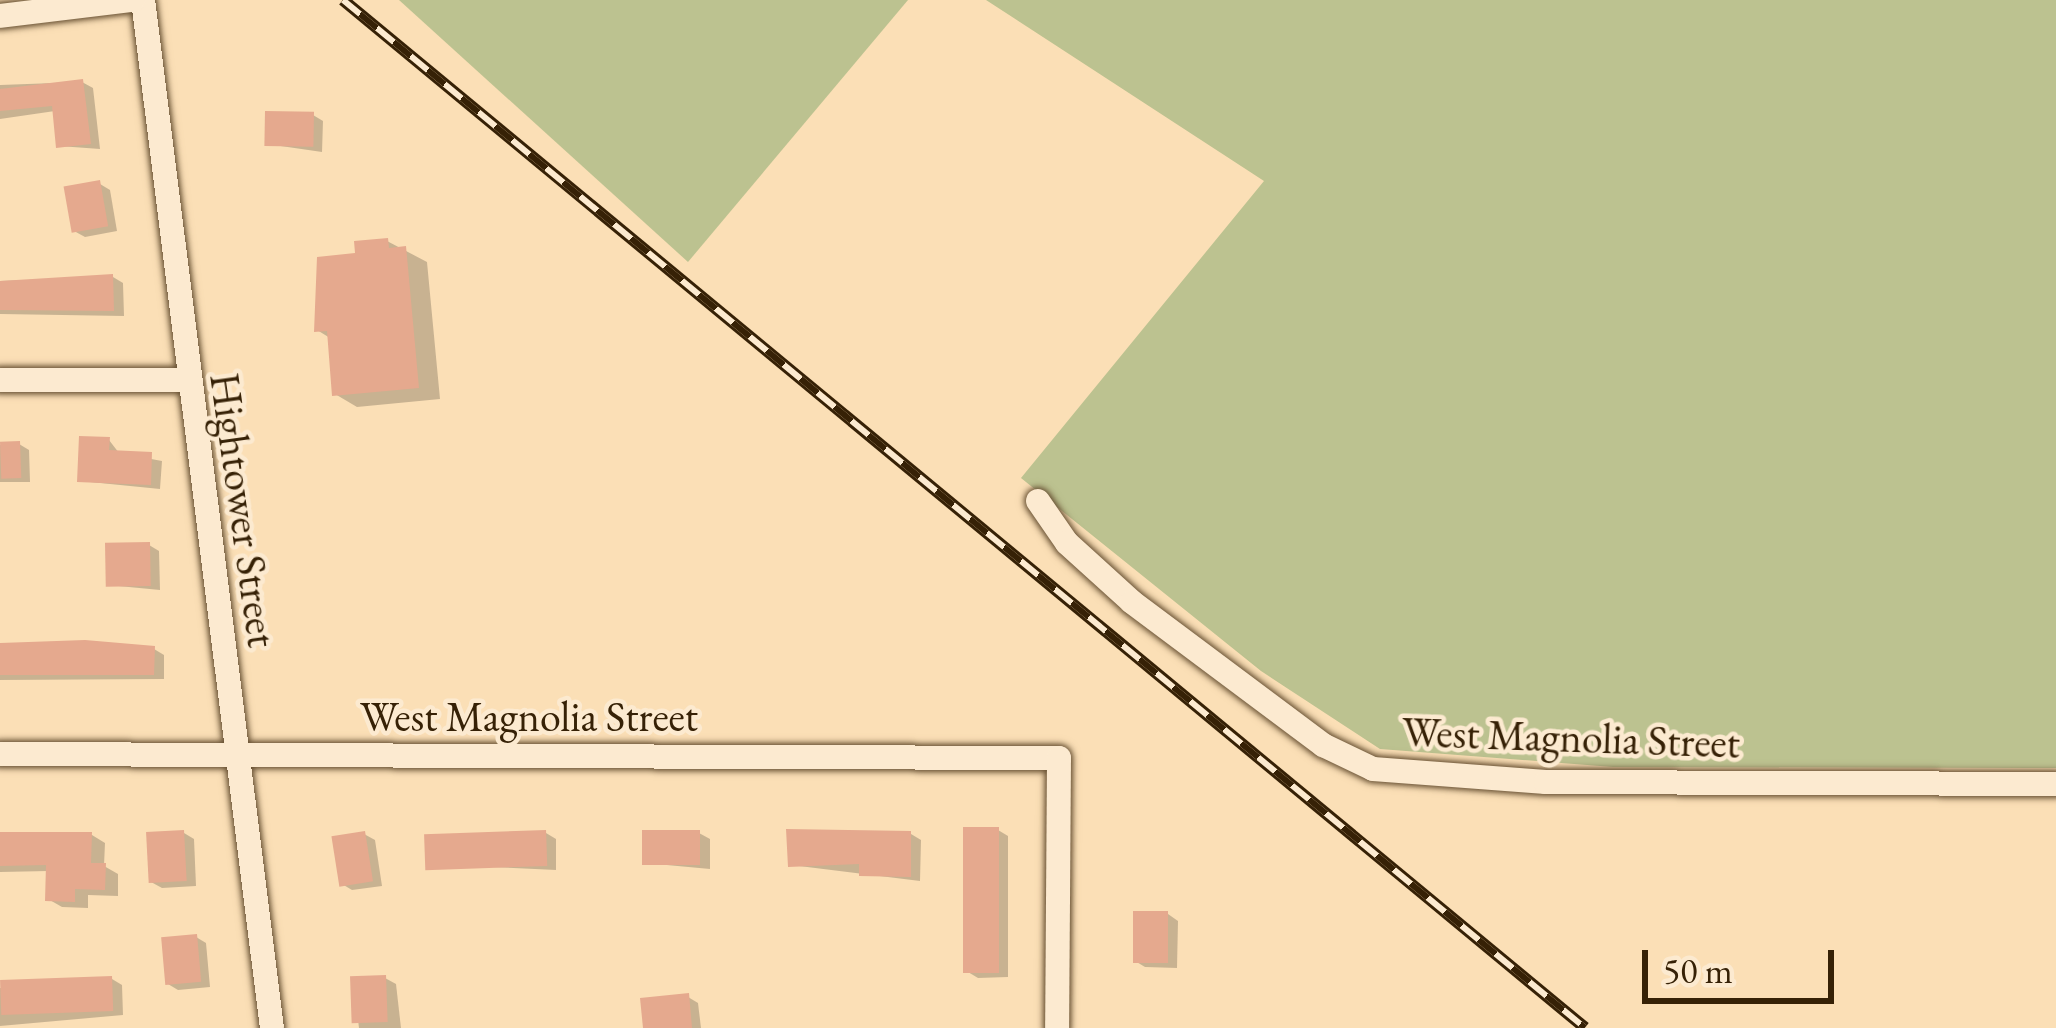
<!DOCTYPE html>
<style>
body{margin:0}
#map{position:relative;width:2056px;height:1028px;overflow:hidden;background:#fbdfb6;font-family:"EB Garamond",serif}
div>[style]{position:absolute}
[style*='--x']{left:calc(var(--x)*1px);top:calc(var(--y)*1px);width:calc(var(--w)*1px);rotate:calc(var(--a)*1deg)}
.green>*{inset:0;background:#bcc290}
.shadow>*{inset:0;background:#0003}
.building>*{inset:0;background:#e5a98e;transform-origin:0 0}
.roads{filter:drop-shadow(0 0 3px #675032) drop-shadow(0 0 3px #675032)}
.street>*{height:24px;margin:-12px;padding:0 12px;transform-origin:12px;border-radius:12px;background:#fcead0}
.rail>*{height:12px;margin-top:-6px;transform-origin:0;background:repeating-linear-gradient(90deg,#fcead0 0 22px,#362106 0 44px);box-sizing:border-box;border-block:3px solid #362106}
span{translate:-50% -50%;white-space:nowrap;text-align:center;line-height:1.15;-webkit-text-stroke:9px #fcead0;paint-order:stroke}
.street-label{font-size:42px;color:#362106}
.scale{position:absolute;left:1642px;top:950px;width:192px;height:54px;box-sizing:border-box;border:6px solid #362106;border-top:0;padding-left:15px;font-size:36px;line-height:42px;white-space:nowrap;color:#362106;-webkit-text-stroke:9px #fcead0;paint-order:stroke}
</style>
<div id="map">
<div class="green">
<i style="clip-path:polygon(399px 0,908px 0,688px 262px)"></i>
<i style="clip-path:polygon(986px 0,2056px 0,2056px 768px,1613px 767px,1380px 749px,1261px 671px,1021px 478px,1264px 181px)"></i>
</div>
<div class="shadow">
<i style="clip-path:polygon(82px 82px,93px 88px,100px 149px,59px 146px,55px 111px,0 119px,0 85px)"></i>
<i style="clip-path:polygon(313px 115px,323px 121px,322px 152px,267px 144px)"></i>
<i style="clip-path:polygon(100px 184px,110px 190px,117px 231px,85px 237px,74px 231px)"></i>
<i style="clip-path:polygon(387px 241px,427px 262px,440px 399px,357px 407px,335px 394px,330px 338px,317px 330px,358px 256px)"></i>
<i style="clip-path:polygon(113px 277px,123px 283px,124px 316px,0 314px,0 281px)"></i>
<i style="clip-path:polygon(109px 440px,119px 453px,162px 461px,160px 489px,80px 481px)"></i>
<i style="clip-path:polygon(19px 444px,29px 450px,30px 482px,0 482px,0 445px)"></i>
<i style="clip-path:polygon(149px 545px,159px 551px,160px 590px,108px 585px)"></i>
<i style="clip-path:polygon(0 647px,154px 649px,164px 655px,164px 679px,0 680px)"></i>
<i style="clip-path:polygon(998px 830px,1008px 836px,1008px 977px,978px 978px,968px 972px)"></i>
<i style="clip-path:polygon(184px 833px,194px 839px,196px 886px,162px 888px,151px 882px)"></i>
<i style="clip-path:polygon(546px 833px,556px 839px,556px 870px,427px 864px)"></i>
<i style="clip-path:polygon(699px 833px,710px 839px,710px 869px,645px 863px)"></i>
<i style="clip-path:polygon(364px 834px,375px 840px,382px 886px,352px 890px,342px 884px)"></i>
<i style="clip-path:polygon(911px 834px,921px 840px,920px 881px,791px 865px)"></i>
<i style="clip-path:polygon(0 835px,92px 835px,105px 843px,104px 866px,118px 874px,118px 896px,88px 895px,88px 908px,62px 907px,48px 899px,49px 871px,0 872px)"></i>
<i style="clip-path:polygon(1168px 914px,1178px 921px,1177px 968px,1145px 967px,1135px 961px)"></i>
<i style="clip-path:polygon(196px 937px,206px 943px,210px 987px,178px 990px,168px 984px)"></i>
<i style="clip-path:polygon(385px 978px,396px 984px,401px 1028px,359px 1028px,353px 980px)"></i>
<i style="clip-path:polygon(112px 979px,122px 985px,123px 1015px,0 1026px,0 988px)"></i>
<i style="clip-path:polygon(688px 997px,698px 1003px,701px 1028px,646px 1028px)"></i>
</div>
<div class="building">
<i style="clip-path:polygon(83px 79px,91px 144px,56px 148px,52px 106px,0 111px,0 89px)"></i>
<i style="left:265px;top:111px;width:49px;height:35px;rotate:1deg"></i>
<i style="left:100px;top:180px;width:47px;height:37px;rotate:80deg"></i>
<i style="clip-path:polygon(388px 238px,389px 248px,406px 246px,419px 388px,332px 396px,327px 331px,314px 332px,317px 257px,355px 253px,354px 241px)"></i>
<i style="clip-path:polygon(113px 274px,114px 311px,0 310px,0 281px)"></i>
<i style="clip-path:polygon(79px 436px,110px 437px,109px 450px,152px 452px,151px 485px,77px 482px)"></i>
<i style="left:20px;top:441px;width:37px;height:20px;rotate:88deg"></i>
<i style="left:150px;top:542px;width:44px;height:45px;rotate:89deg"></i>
<i style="clip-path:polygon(85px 640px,155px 646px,154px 675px,0 675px,0 643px)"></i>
<i style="left:999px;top:827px;width:146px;height:36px;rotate:90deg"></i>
<i style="clip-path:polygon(786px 829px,911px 831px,911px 877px,859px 876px,859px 864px,788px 867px)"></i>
<i style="left:184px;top:830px;width:51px;height:38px;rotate:87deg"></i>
<i style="left:546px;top:830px;width:36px;height:122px;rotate:88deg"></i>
<i style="left:642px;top:830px;width:58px;height:35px"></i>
<i style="left:365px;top:831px;width:51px;height:34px;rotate:81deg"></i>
<i style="clip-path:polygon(0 832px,92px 832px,91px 863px,106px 863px,105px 890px,75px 889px,75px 902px,45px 901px,46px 865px,0 866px)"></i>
<i style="left:1133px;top:911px;width:35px;height:52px"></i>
<i style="left:197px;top:934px;width:48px;height:36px;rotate:85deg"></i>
<i style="left:386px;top:975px;width:47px;height:36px;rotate:88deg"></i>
<i style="left:112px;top:976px;width:35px;height:112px;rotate:88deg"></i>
<i style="clip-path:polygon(689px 993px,692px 1028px,643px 1028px,640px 998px)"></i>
</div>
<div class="roads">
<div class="street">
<i style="--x:143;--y:0;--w:1036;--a:82.85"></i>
<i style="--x:0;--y:16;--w:134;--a:-6.9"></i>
<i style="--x:0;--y:380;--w:186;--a:0"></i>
<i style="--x:1038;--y:501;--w:51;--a:55.4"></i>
<i style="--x:1067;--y:543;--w:88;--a:42.2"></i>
<i style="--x:1132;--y:602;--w:239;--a:36.8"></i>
<i style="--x:1323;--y:745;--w:55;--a:25.6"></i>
<i style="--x:1373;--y:769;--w:173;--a:4.3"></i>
<i style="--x:1546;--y:782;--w:510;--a:0.22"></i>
<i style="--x:0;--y:754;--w:1059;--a:0.22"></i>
<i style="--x:1059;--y:758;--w:270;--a:90.4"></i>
</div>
</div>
<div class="rail">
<i style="--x:343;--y:0;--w:1612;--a:39.61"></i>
</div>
<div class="street-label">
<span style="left:243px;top:510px;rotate:82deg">Hightower Street</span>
<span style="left:529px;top:717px">West Magnolia Street</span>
<span style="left:1571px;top:738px;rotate:2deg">West Magnolia Street</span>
</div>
<div class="scale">50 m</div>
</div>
